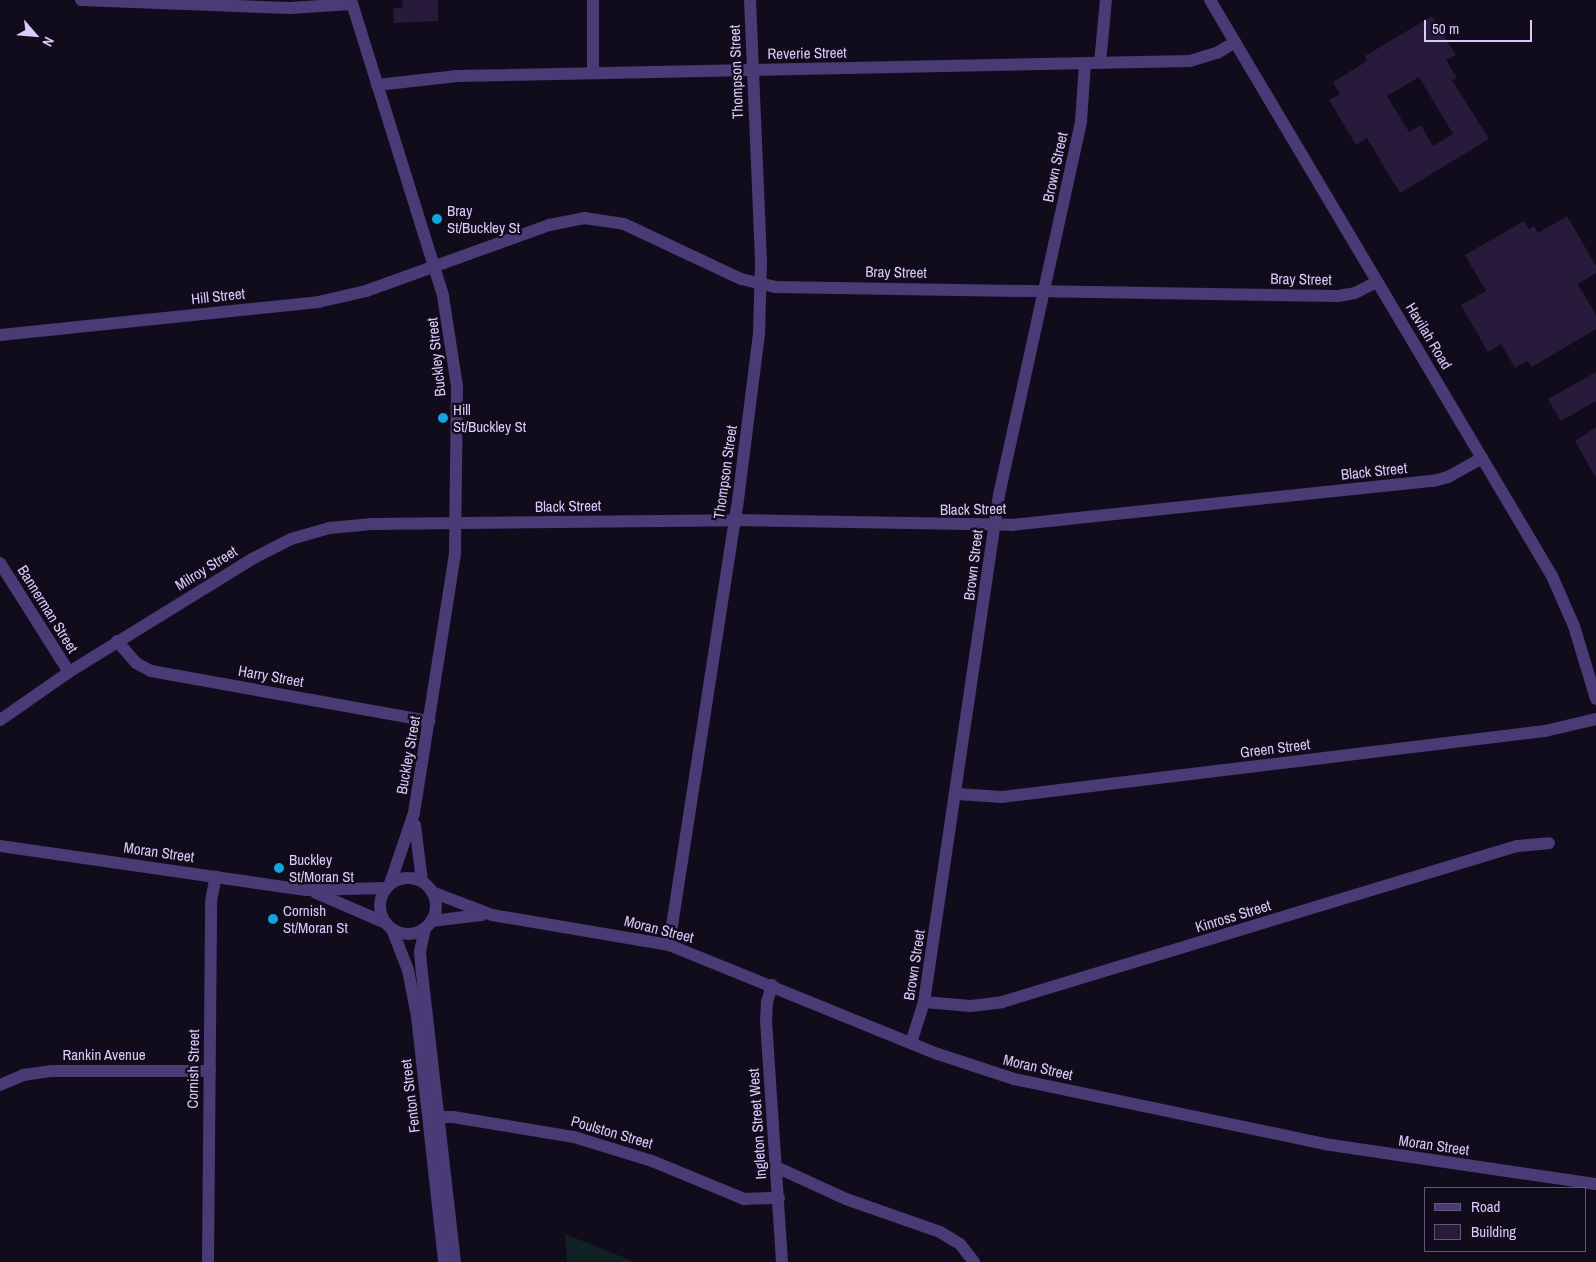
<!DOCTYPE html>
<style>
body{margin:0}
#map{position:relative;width:1596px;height:1262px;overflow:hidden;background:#110c1b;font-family:"Archivo Narrow",sans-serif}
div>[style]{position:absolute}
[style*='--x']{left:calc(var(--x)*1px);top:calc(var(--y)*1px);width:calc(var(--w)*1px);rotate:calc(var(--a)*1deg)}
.green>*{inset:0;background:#102124}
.building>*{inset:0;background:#271a3a}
.minor>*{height:12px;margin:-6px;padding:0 6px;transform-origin:6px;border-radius:6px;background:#483b76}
.tertiary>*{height:12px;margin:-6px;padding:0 6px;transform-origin:6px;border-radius:6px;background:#483b76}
.tertiary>.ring{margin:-6px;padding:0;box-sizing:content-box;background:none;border:12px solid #483b76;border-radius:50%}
.dots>*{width:14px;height:14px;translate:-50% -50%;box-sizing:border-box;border:2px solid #110c1b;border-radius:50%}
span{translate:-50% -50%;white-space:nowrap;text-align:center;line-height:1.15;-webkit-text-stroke:4.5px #110c1b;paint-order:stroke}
.street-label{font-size:15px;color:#d9cafb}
.poi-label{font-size:15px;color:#d9cafb}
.left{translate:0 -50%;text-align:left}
.legend{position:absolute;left:1424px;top:1187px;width:162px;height:65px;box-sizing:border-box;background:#110c1b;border:1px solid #615875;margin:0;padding:6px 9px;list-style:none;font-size:15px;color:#d9cafb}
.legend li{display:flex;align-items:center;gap:10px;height:25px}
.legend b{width:25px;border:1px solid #615875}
.north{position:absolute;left:10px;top:10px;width:50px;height:50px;-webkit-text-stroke:4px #110c1b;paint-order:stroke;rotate:117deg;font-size:14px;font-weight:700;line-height:20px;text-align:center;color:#d9cafb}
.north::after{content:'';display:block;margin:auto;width:18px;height:22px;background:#d9cafb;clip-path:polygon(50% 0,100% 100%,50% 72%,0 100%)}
.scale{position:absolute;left:1424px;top:20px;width:108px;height:22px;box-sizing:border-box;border:2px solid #d9cafb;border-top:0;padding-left:6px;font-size:15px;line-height:18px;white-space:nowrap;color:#d9cafb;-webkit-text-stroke:4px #110c1b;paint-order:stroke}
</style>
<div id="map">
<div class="green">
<i style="clip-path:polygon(565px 1234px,635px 1262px,567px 1262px)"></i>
</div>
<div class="building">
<i style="clip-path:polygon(403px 0,438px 0,438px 21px,394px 23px,393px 8px,402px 8px)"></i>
<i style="clip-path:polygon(evenodd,1432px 16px,1456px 55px,1446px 60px,1457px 78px,1452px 80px,1489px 139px,1400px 193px,1367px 138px,1356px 145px,1329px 100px,1340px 94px,1333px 82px,1367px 61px,1365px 56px,1432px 16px,1419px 77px,1453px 134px,1433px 146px,1421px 125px,1409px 132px,1387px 96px,1419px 77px)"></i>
<i style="clip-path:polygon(1567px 216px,1596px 266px,1596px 273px,1578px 284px,1596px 315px,1596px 329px,1532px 367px,1527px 361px,1515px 368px,1501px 344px,1488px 352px,1461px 305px,1486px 291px,1465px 255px,1524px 221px,1529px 229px,1534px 226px,1538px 233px)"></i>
<i style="clip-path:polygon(1596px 372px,1596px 401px,1561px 421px,1548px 399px)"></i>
<i style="clip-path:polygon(1596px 427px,1596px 478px,1575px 441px)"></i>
</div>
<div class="minor">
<i style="--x:81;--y:0;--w:209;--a:2.2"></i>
<i style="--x:290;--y:8;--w:62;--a:-3.7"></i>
<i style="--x:1100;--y:63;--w:63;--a:-84.6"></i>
<i style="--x:593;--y:73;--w:73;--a:-90"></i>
<i style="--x:377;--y:85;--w:81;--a:-6.4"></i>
<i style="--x:457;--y:76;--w:733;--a:-1.17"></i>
<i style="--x:1190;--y:61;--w:28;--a:-17"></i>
<i style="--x:1217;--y:53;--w:21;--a:-31"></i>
<i style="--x:0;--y:335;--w:320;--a:-5.9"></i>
<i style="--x:318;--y:302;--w:49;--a:-12.9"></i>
<i style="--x:366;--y:291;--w:195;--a:-19.8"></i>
<i style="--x:549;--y:225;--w:36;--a:-11"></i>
<i style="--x:584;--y:218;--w:40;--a:8.5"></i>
<i style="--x:624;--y:224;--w:129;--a:25.2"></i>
<i style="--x:741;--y:279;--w:35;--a:13"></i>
<i style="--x:775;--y:287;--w:563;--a:0.92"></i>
<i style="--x:1338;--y:296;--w:17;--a:-10"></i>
<i style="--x:1355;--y:293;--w:25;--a:-27"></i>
<i style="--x:0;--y:563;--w:129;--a:57.7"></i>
<i style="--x:117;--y:641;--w:29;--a:49"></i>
<i style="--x:136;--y:663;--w:17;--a:28"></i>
<i style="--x:151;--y:671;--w:283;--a:10.2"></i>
<i style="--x:0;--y:720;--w:84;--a:-34.8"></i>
<i style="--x:69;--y:672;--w:215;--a:-31.7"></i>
<i style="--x:252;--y:559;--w:44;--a:-27.1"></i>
<i style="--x:291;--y:539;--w:40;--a:-16"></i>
<i style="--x:329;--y:528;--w:43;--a:-5.3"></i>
<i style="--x:372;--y:524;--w:363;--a:-0.6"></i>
<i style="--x:735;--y:520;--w:276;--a:1"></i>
<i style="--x:1011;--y:525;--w:424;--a:-6"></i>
<i style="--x:1433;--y:481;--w:16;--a:-15"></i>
<i style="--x:1448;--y:477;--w:39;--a:-29"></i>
<i style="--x:957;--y:794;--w:45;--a:3.8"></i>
<i style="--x:1002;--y:797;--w:547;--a:-6.93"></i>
<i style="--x:1545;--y:731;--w:52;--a:-13.2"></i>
<i style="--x:669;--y:945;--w:442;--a:-81.2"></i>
<i style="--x:737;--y:508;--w:175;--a:-82.8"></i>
<i style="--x:759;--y:334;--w:73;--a:-88.4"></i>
<i style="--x:761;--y:261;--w:261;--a:-92.4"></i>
<i style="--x:772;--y:985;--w:18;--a:106"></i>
<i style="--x:767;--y:1002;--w:19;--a:93"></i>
<i style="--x:766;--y:1021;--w:242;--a:86.2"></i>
<i style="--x:924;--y:1002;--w:47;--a:4.9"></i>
<i style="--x:971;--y:1006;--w:31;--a:-7"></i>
<i style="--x:1002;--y:1002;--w:538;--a:-16.85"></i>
<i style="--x:1517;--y:846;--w:32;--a:-5"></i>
<i style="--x:911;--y:1043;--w:43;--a:-72.4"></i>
<i style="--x:924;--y:1002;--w:513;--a:-81.59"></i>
<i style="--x:999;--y:495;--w:382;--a:-77.6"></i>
<i style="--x:1081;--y:122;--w:58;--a:-86.1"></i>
<i style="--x:0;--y:1085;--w:25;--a:-23"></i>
<i style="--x:23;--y:1075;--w:28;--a:-8"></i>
<i style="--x:51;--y:1071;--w:159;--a:0"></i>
<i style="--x:430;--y:1117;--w:23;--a:0"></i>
<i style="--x:453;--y:1117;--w:123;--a:9.4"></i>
<i style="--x:574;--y:1137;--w:82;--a:17.1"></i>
<i style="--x:652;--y:1161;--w:100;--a:22.4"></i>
<i style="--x:744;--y:1199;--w:35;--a:-2"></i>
<i style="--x:776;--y:1167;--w:77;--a:24.6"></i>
<i style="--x:846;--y:1199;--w:100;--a:19.3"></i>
<i style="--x:940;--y:1232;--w:23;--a:31"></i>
<i style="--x:960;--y:1244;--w:23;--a:52"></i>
<i style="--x:208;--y:1262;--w:361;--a:-89.5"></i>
<i style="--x:211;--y:901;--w:25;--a:-79"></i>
</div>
<div class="tertiary">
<i style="--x:351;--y:0;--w:310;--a:72.7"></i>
<i style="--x:443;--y:296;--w:91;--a:81.2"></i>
<i style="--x:457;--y:386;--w:168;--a:90.7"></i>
<i style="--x:455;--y:554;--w:262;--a:99"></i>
<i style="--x:414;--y:813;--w:75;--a:108.7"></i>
<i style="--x:1210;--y:0;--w:670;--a:59.3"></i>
<i style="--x:1552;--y:576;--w:55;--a:66.3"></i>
<i style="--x:1574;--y:626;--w:76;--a:73.2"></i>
<i style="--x:415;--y:825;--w:56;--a:82.9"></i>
<i style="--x:0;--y:846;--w:309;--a:8.2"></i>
<i style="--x:306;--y:890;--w:80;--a:-1.4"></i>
<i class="ring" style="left:380px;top:878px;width:44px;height:44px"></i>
<i style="--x:432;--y:892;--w:64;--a:21"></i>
<i style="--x:492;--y:915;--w:180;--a:9.6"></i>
<i style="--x:669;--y:945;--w:290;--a:22.1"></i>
<i style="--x:938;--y:1054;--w:80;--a:18.2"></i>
<i style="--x:1014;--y:1079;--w:317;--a:11.8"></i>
<i style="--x:1324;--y:1144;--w:275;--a:8.4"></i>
<i style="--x:316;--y:893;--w:76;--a:23.2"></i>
<i style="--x:431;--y:921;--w:51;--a:-6.7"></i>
<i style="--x:425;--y:928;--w:25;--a:102"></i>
<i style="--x:420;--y:952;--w:21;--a:85"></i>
<i style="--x:422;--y:973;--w:291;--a:83.5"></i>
<i style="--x:392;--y:929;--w:44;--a:68.7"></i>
<i style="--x:408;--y:970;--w:47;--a:78.9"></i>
<i style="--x:417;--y:1016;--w:247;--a:83.7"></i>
</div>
<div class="dots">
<i style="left:437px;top:219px;background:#13a3de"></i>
<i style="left:443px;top:418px;background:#13a3de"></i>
<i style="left:279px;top:868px;background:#13a3de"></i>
<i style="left:273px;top:919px;background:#13a3de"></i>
</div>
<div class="street-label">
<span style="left:807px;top:53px;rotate:-1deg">Reverie Street</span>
<span style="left:736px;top:72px;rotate:-92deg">Thompson Street</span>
<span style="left:1055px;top:167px;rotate:-78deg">Brown Street</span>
<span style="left:896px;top:272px;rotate:1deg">Bray Street</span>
<span style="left:1301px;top:279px;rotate:1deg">Bray Street</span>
<span style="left:218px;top:296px;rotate:-6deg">Hill Street</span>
<span style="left:1429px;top:336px;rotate:59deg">Havilah Road</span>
<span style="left:436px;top:357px;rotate:-96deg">Buckley Street</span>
<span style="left:1374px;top:471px;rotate:-6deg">Black Street</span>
<span style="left:725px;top:472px;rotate:-82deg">Thompson Street</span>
<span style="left:568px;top:506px;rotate:-1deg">Black Street</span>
<span style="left:973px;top:509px;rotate:-1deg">Black Street</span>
<span style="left:973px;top:565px;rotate:-83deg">Brown Street</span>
<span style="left:206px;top:568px;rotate:-32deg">Milroy Street</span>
<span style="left:48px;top:609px;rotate:58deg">Bannerman Street</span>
<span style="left:271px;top:676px;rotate:10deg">Harry Street</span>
<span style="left:1275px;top:748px;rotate:-7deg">Green Street</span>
<span style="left:408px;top:755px;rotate:-80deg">Buckley Street</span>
<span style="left:159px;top:852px;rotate:8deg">Moran Street</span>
<span style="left:1233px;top:916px;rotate:-17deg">Kinross Street</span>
<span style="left:659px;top:929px;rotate:14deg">Moran Street</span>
<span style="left:914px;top:965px;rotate:-81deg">Brown Street</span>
<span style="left:104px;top:1055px">Rankin Avenue</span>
<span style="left:1038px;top:1067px;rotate:13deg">Moran Street</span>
<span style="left:193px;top:1069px;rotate:-89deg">Cornish Street</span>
<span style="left:410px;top:1096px;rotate:-97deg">Fenton Street</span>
<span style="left:757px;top:1124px;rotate:-94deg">Ingleton Street West</span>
<span style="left:612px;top:1132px;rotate:16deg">Poulston Street</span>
<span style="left:1434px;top:1145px;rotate:8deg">Moran Street</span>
</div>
<div class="poi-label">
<span class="left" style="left:447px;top:219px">Bray<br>St/Buckley St</span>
<span class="left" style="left:453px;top:418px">Hill<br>St/Buckley St</span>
<span class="left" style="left:289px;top:868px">Buckley<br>St/Moran St</span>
<span class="left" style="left:283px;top:919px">Cornish<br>St/Moran St</span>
</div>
<ul class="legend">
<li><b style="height:6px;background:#483b76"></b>Road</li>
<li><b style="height:14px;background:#271a3a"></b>Building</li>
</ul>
<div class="north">N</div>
<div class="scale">50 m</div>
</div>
